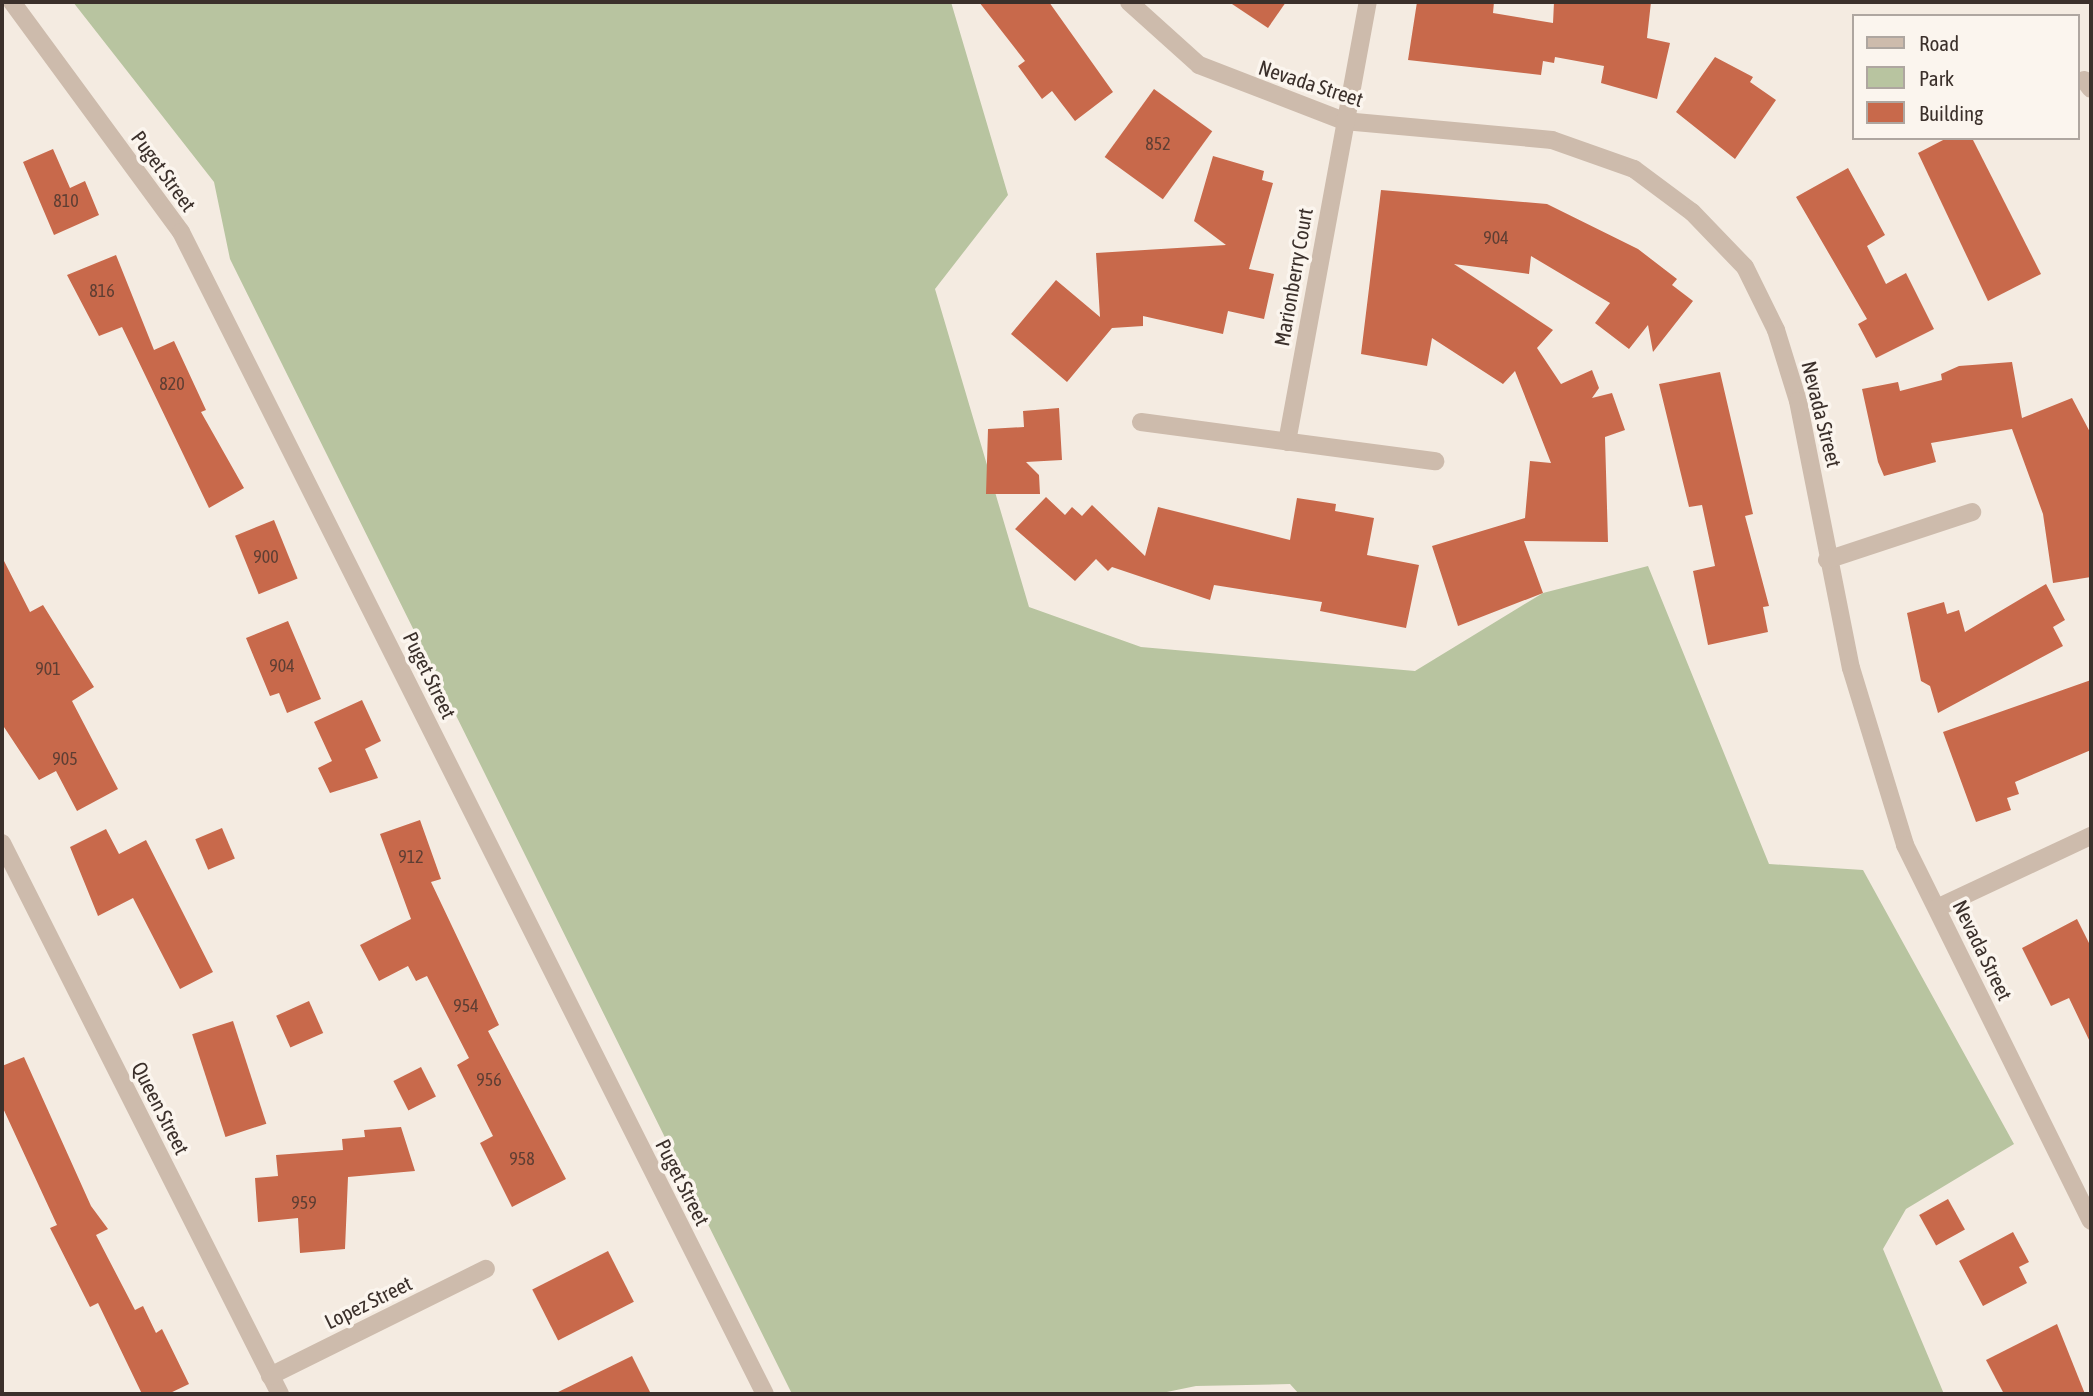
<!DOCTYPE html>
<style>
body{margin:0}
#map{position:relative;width:2093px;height:1396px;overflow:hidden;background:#f4ebe1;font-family:"Asap Condensed",sans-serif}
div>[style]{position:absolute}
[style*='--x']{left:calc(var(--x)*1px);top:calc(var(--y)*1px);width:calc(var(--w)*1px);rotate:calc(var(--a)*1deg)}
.green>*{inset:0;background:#b8c4a0}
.building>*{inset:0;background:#c8694b;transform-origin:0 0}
.street>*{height:18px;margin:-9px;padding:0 9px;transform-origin:9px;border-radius:9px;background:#cdbbac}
span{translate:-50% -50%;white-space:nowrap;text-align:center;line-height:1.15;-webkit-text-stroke:7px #fbf5ee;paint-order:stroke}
.number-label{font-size:18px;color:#5e3e33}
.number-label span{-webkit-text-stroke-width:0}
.street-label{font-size:21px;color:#3b302b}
.frame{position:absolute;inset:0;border:4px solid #3b302b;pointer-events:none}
.legend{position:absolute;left:1852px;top:14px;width:228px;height:126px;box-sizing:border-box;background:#fbf5ee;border:2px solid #aea6a0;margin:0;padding:9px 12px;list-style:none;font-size:21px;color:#3b302b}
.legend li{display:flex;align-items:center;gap:14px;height:35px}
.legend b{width:35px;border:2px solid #aea6a0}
</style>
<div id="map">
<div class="green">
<i style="clip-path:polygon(73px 2px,951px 2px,1008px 195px,935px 289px,1029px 607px,1141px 647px,1415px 671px,1543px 593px,1648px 566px,1769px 864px,1863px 870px,2014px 1144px,1906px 1209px,1883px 1249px,1944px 1394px,1299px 1394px,1290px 1384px,1196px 1386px,1157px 1394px,792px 1394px,230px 259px,214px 182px)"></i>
</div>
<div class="building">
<i style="clip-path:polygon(979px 2px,1049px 2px,1113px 92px,1075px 121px,1052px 91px,1042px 99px,1018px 66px,1025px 61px)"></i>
<i style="clip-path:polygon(1229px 2px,1286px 2px,1268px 28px)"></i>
<i style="clip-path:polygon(1417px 2px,1494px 2px,1493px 13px,1553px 23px,1554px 2px,1651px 2px,1647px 38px,1670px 43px,1657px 99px,1601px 83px,1604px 66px,1555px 57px,1554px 63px,1543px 61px,1541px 75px,1408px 60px)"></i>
<i style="clip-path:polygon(1715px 57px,1753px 77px,1750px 82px,1776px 100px,1735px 159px,1676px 112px)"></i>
<i style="left:1154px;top:89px;width:72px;height:84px;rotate:36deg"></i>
<i style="clip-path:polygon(1947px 138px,1972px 138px,2041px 274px,1988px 301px,1918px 153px)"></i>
<i style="clip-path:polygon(53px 149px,70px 188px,85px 181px,99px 215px,54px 235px,23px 162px)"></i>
<i style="clip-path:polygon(1213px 156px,1264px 171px,1262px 180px,1273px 183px,1249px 269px,1274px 274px,1264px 319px,1228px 311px,1223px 334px,1143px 316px,1143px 326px,1112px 328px,1067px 382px,1011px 334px,1056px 280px,1100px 317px,1096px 253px,1226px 245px,1194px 221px)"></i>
<i style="clip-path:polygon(1848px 168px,1885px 235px,1867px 246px,1886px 284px,1906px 273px,1934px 329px,1876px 358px,1858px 324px,1867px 319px,1796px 197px)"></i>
<i style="clip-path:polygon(1381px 190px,1547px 204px,1638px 249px,1677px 279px,1672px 285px,1693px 301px,1653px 352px,1648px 325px,1629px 349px,1595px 323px,1610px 303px,1531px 256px,1529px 274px,1454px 264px,1553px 330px,1537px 348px,1561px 384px,1592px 370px,1599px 388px,1592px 398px,1612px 393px,1625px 430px,1605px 437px,1608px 542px,1524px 541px,1543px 593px,1458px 626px,1432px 546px,1525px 518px,1530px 461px,1551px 463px,1515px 371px,1503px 384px,1432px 338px,1427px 366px,1361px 354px)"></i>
<i style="clip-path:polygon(116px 255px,154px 350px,174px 341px,206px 410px,201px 412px,244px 488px,209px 508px,122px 327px,99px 336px,67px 275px)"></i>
<i style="clip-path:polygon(2012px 362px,2022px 418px,2072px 398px,2091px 434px,2091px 577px,2053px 583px,2043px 514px,2012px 429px,1931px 443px,1936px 462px,1884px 476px,1878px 462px,1862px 389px,1898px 382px,1900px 391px,1942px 380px,1941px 374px,1959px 366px)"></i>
<i style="clip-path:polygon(1720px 372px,1753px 514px,1745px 516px,1769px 606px,1763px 607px,1768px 632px,1708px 645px,1693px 571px,1715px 566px,1702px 505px,1689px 507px,1659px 384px)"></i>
<i style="clip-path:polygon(1059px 408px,1062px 460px,1026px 462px,1039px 475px,1040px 494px,986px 494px,988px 429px,1024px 427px,1023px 411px)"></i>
<i style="clip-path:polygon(1046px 497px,1065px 515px,1072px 507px,1082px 516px,1092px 505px,1145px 556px,1158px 507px,1290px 540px,1297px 498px,1336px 504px,1335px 511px,1374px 518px,1367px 555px,1419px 565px,1406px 628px,1320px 611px,1322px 602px,1214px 585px,1210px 600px,1112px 567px,1108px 571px,1096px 559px,1075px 581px,1015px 529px)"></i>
<i style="left:274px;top:520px;width:63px;height:42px;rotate:68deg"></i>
<i style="clip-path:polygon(2px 557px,30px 612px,43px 605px,94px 687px,72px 701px,118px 789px,77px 811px,56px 771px,39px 780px,2px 724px)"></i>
<i style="clip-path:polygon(2046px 584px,2065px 620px,2053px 627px,2063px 646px,1938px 713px,1930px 686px,1921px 681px,1907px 613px,1944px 602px,1947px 614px,1959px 610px,1965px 632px)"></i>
<i style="clip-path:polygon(288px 621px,321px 699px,287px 713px,279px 693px,270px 696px,246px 638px)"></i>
<i style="clip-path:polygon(2091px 680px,2091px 750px,2015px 782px,2019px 794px,2007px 798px,2011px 810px,1976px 822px,1943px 732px)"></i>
<i style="clip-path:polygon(362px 700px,381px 741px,365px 749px,378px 778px,330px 793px,318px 768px,332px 761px,314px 722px)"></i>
<i style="clip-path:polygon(420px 820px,441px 879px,431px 882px,499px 1025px,488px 1031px,566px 1179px,512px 1207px,480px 1143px,493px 1136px,457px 1065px,469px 1058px,427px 976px,416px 981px,408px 966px,379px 981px,360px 945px,411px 919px,380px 834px)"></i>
<i style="left:222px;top:828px;width:33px;height:29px;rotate:67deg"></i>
<i style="clip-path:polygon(106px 829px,119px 854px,146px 840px,213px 972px,180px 989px,133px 898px,98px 916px,70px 847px)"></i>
<i style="clip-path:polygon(2077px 919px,2091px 947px,2091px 1044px,2069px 998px,2051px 1006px,2022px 948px)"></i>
<i style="left:309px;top:1001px;width:35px;height:36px;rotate:66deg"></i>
<i style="left:233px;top:1021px;width:108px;height:43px;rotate:72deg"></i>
<i style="clip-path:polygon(24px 1057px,91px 1206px,108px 1229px,96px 1235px,135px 1310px,143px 1306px,156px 1333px,162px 1329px,189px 1384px,168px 1394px,142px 1394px,98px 1303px,90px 1307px,50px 1228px,57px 1225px,2px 1106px,2px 1066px)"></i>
<i style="left:421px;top:1067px;width:33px;height:31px;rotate:63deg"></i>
<i style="clip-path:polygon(401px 1127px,415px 1171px,348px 1177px,345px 1249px,300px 1253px,298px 1218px,258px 1222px,255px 1178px,278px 1176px,276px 1155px,343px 1150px,342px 1139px,365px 1137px,364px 1130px)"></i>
<i style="left:1948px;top:1199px;width:35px;height:33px;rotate:61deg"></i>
<i style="clip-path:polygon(2013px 1232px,2029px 1262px,2019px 1267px,2027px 1283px,1983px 1306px,1959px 1261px)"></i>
<i style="left:608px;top:1251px;width:57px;height:85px;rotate:63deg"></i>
<i style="clip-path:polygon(2057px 1324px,2085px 1394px,2004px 1394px,1986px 1360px)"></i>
<i style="clip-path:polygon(632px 1356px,651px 1394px,554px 1394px)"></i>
</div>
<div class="street">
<i style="--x:12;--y:2;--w:285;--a:53.7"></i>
<i style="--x:181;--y:232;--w:1300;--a:63.32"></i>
<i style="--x:1129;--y:2;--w:94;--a:42"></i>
<i style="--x:1199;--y:65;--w:155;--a:21.1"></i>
<i style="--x:1344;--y:121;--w:209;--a:5.2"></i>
<i style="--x:1552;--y:140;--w:87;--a:19.5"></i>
<i style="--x:1634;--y:169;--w:72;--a:36.6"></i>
<i style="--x:1692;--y:212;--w:76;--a:46.1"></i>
<i style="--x:1745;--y:267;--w:70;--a:63.8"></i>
<i style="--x:1776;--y:330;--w:74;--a:72.8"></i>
<i style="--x:1798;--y:401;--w:272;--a:78.8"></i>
<i style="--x:1851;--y:668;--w:185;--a:73"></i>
<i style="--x:1905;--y:845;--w:419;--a:63.7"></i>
<i style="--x:2084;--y:80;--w:11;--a:52"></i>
<i style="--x:1141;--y:422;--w:297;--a:7.6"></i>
<i style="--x:1287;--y:442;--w:447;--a:-79.6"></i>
<i style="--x:1827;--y:560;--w:153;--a:-18.3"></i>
<i style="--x:2;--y:843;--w:617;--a:63.23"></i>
<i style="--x:1937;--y:908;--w:170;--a:-25.1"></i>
<i style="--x:270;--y:1376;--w:241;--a:-26.4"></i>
</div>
<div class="number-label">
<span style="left:1158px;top:144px">852</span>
<span style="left:66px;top:201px">810</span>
<span style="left:1496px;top:238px">904</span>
<span style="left:102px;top:291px">816</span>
<span style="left:172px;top:384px">820</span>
<span style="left:266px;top:557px">900</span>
<span style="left:282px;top:666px">904</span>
<span style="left:48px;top:669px">901</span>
<span style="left:65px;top:759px">905</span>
<span style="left:411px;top:857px">912</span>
<span style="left:466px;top:1006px">954</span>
<span style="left:489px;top:1080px">956</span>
<span style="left:522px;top:1159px">958</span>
<span style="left:304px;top:1203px">959</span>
</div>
<div class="street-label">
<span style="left:1311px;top:83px;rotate:18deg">Nevada Street</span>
<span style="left:164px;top:171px;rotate:54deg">Puget Street</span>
<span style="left:1293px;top:277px;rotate:-80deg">Marionberry Court</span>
<span style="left:1822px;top:414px;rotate:76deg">Nevada Street</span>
<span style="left:430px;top:675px;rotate:64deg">Puget Street</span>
<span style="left:1983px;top:950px;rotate:64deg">Nevada Street</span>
<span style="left:161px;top:1108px;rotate:63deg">Queen Street</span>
<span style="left:683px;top:1182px;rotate:63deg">Puget Street</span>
<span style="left:368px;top:1302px;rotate:-26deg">Lopez Street</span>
</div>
<div class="frame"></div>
<ul class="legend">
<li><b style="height:9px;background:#cdbbac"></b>Road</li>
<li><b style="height:19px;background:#b8c4a0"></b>Park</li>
<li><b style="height:19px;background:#c8694b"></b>Building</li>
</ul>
</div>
